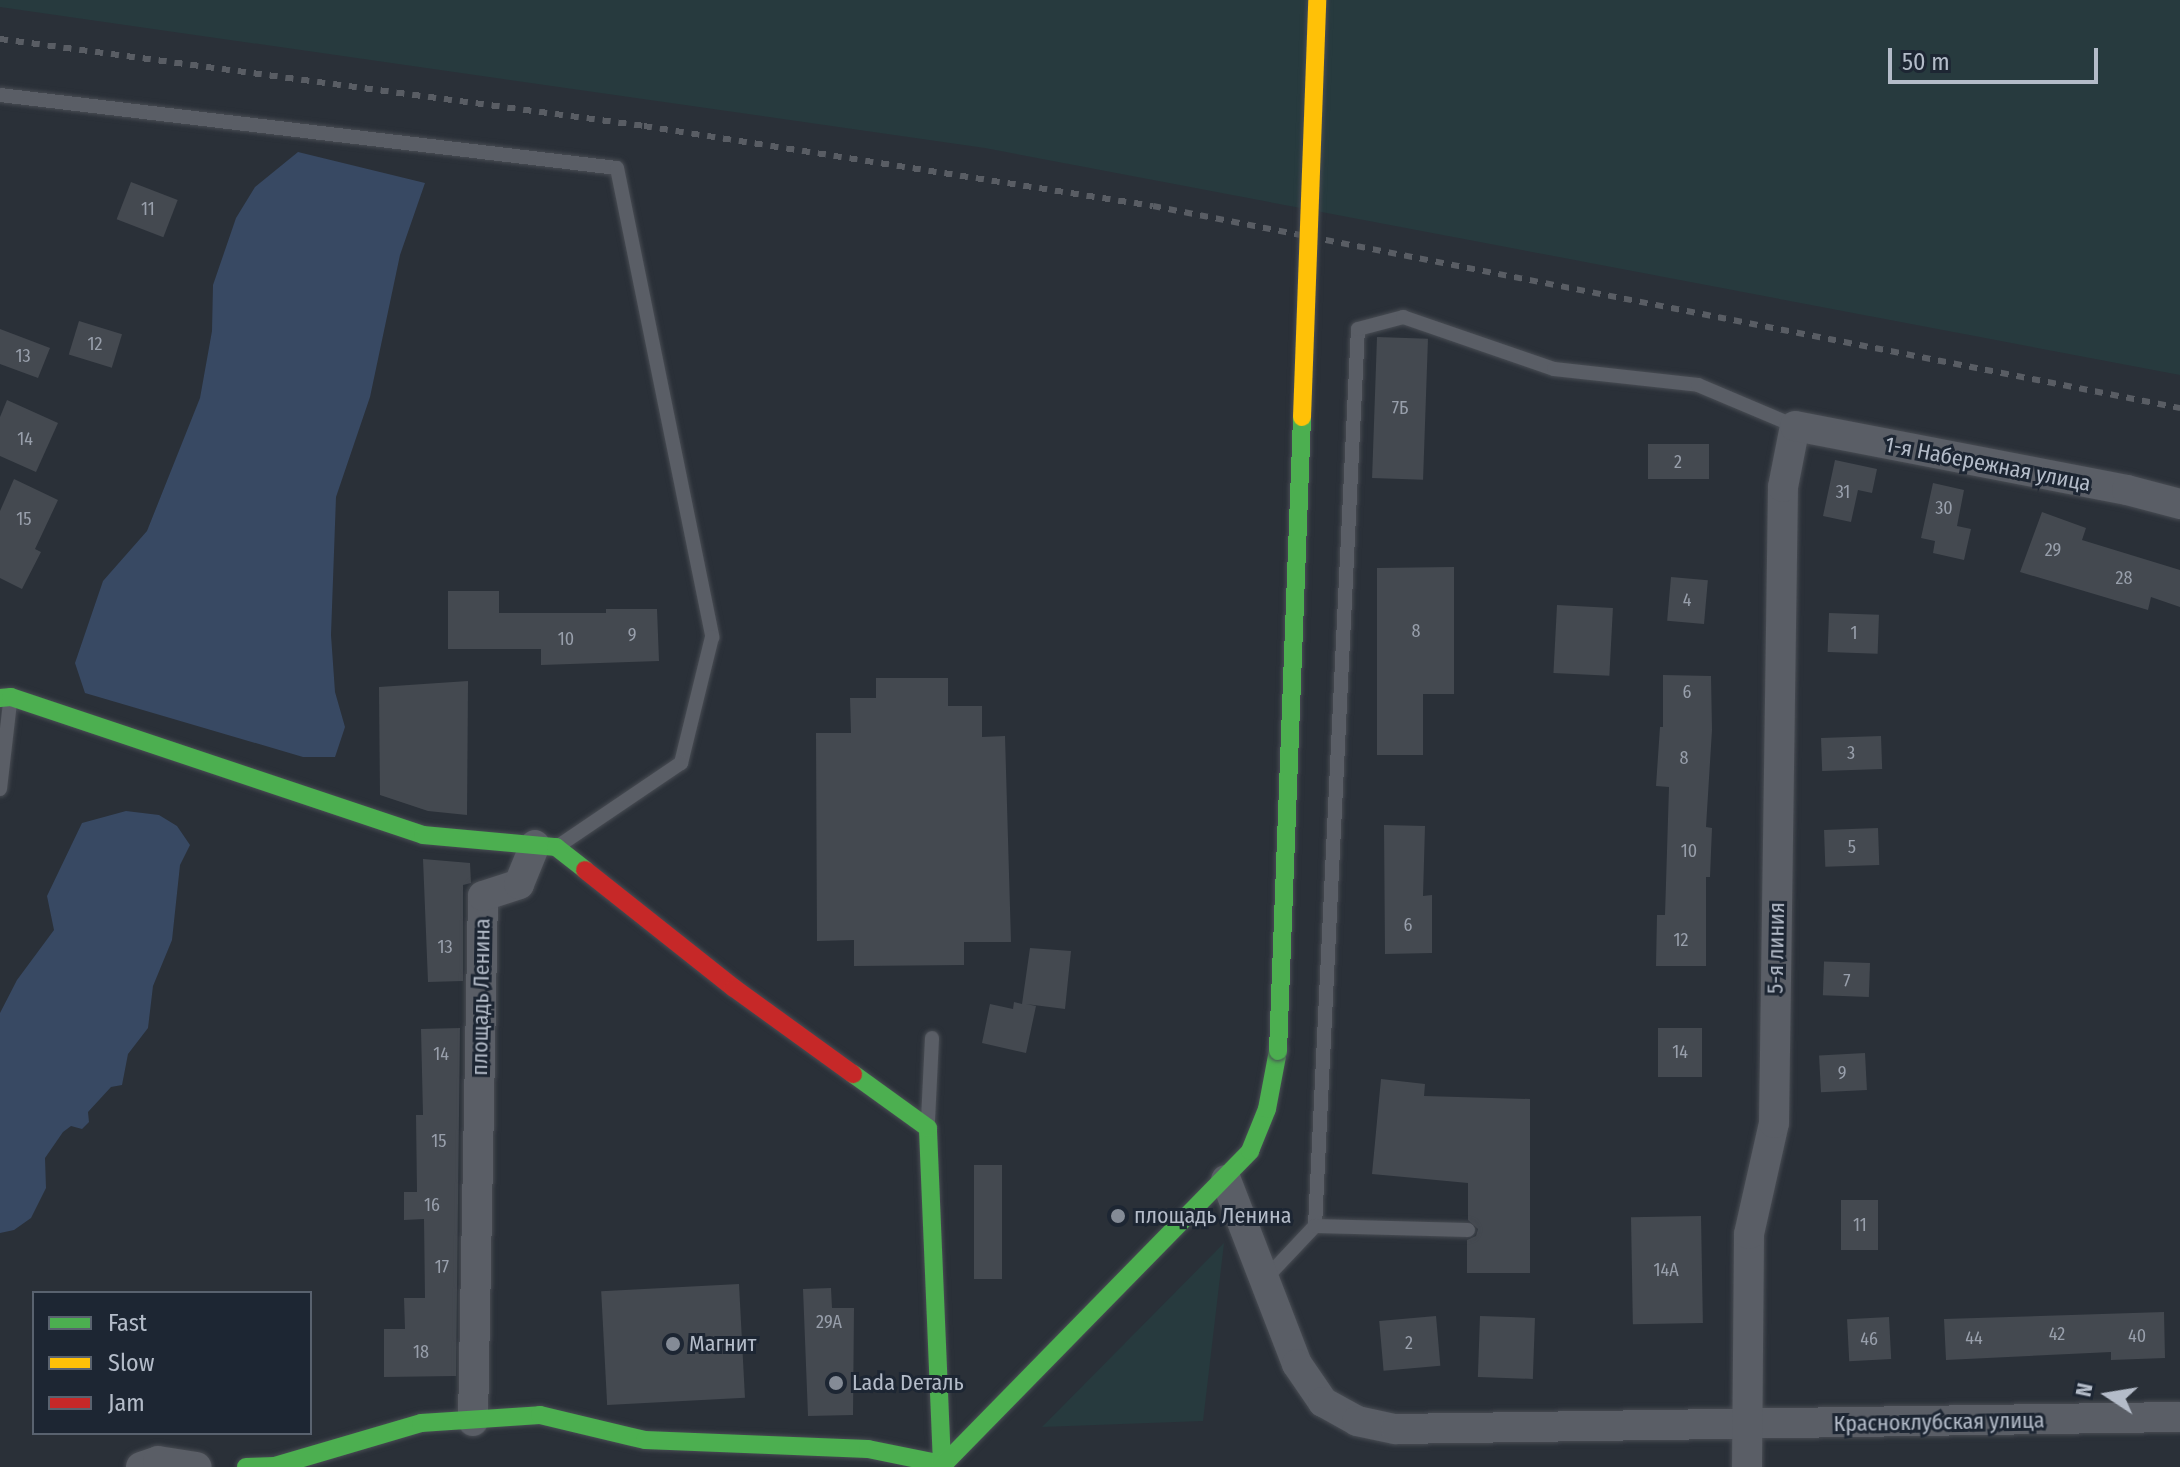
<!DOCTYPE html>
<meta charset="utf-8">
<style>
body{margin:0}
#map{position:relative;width:2180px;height:1467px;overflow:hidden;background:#2a3038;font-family:"Fira Sans Condensed",sans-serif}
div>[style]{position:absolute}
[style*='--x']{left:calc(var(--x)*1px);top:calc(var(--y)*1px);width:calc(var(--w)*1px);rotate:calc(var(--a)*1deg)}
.green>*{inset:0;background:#273a3e}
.water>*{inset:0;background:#384963}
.building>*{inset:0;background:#444950;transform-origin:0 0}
.roads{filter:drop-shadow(0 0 2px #484c53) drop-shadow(0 0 2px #484c53)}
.lane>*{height:14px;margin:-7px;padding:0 7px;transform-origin:7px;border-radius:7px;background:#5a5e66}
.street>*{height:30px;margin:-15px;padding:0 15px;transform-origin:15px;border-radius:15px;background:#5a5e66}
.fast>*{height:18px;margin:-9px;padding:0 9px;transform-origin:9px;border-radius:9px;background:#4caf50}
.jam>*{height:18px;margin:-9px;padding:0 9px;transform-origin:9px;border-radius:9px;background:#c62828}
.rail>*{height:6px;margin-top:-3px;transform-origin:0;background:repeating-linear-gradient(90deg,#595d64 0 8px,transparent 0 16px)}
.bridges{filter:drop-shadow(0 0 2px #484c55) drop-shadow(0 0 2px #484c55)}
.fast-bridge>*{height:18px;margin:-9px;padding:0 9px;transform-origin:9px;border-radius:9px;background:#4caf50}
.slow-bridge>*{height:18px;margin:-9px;padding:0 9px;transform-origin:9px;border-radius:9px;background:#ffc107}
.dots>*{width:22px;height:22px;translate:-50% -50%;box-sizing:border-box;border:4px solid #1d2633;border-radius:50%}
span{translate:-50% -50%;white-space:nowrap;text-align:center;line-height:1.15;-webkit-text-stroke:6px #1d2633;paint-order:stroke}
.number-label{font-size:18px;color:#989fab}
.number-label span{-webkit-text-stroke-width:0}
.street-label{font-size:22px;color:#b4bcc9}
.poi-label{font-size:22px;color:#b4bcc9}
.left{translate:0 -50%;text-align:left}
.legend{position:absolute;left:32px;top:1291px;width:280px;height:144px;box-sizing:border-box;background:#1d2633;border:2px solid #59626f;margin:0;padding:10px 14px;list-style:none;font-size:24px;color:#b4bcc9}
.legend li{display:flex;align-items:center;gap:16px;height:40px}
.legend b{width:40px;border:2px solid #59626f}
.north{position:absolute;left:2068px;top:1355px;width:80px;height:80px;-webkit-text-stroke:6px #1d2633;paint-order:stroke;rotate:282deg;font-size:22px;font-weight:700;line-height:32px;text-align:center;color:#b4bcc9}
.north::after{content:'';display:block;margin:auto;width:28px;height:36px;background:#b4bcc9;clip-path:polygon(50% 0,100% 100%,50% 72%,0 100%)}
.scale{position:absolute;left:1888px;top:48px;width:210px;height:36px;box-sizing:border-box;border:4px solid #b4bcc9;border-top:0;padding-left:10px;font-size:24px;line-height:28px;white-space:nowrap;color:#b4bcc9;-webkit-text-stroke:6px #1d2633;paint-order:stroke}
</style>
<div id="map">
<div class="green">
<i style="clip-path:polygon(0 0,2180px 0,2180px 375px,985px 148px,0 7px)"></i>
<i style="clip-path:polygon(1224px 1243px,1203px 1421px,1042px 1427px)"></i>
</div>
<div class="water">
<i style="clip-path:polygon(298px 152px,425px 183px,400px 255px,370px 397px,336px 497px,331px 635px,335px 692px,345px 727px,335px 757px,303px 757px,85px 693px,75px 663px,103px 581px,147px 531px,200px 398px,212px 331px,213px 285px,236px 218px,255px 187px)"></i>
<i style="clip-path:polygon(126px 811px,159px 815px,177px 826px,190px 845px,180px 865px,172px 940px,153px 986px,148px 1028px,128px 1054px,122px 1085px,111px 1087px,88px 1112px,89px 1122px,82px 1129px,71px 1126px,63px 1132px,45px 1158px,46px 1188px,31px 1218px,14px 1230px,0 1233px,0 1013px,17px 980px,54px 930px,47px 896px,82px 823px)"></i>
</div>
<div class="building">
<i style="left:131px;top:182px;width:50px;height:40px;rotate:21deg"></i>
<i style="left:79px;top:321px;width:45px;height:35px;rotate:17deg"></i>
<i style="clip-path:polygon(0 329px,50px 348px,38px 378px,0 364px)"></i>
<i style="left:1377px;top:337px;width:51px;height:141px;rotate:2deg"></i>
<i style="clip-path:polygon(7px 400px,58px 423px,36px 472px,0 456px,0 417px)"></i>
<i style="left:1648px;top:444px;width:61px;height:35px"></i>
<i style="clip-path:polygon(1835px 460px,1877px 469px,1872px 493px,1858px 490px,1851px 522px,1823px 516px)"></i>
<i style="clip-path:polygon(14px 479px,58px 500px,35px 549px,41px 552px,22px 589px,0 578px,0 511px)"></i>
<i style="clip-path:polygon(1933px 483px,1964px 490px,1957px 526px,1971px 529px,1964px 560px,1933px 553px,1935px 541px,1921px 538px)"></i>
<i style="clip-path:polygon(2042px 512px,2086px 528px,2082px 540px,2180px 570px,2180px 607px,2151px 597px,2148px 610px,2020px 572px)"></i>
<i style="clip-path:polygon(1454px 567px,1454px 694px,1423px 694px,1423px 755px,1377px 755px,1377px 568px)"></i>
<i style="left:1671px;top:577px;width:37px;height:44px;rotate:5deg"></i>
<i style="clip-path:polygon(448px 591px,499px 591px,499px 613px,606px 613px,606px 609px,657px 609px,659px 661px,541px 665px,541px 649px,448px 649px)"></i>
<i style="left:1557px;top:605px;width:56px;height:68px;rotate:3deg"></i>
<i style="left:1829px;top:613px;width:50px;height:39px;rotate:2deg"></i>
<i style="clip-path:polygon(1663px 675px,1711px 676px,1712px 730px,1706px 827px,1712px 828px,1710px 877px,1706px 877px,1706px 966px,1656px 966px,1657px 915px,1665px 915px,1669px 787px,1656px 786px,1660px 727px,1663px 727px)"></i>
<i style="clip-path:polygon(876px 678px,948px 678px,948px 706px,982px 706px,982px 737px,1005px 736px,1011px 942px,964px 942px,964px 965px,854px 966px,854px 940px,817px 941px,816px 733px,851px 733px,850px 698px,876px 698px)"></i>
<i style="clip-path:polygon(468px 681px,467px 815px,428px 811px,380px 795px,379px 687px)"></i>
<i style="left:1881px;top:736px;width:33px;height:60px;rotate:88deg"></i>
<i style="clip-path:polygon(1384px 825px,1425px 826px,1423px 896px,1432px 895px,1432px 953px,1385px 954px)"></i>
<i style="left:1878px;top:828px;width:37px;height:54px;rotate:88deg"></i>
<i style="clip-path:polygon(423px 859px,470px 863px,471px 883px,463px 885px,463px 981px,428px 982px)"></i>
<i style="clip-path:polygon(1030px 948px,1071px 951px,1065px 1009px,1026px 1004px,1036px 1006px,1026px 1053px,982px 1043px,990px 1004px,1013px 1009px,1014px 1002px,1022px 1004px)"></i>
<i style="left:1870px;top:963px;width:34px;height:46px;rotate:92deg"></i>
<i style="clip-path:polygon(460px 1028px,456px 1376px,384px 1377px,384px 1329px,405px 1329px,404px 1298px,425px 1298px,424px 1219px,404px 1220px,404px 1192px,417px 1192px,416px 1115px,423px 1115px,421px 1029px)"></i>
<i style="left:1658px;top:1028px;width:44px;height:49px"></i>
<i style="left:1865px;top:1053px;width:37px;height:46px;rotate:87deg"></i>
<i style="clip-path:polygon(1381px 1079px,1425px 1084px,1424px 1096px,1530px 1099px,1530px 1273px,1467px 1273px,1467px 1240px,1476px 1236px,1478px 1229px,1468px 1220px,1468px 1183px,1372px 1174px)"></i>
<i style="left:974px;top:1165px;width:28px;height:114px"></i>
<i style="left:1841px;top:1200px;width:37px;height:50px"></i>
<i style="left:1701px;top:1216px;width:107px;height:70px;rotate:89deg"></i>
<i style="left:739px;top:1284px;width:114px;height:138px;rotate:87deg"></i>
<i style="clip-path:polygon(831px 1288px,832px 1308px,854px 1308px,853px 1415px,808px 1416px,803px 1289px)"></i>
<i style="clip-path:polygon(2164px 1312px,2165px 1358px,2111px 1360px,2111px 1352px,1946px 1360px,1944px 1319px)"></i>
<i style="left:1436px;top:1316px;width:50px;height:57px;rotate:85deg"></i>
<i style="left:1480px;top:1316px;width:55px;height:61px;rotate:2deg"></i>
<i style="left:1889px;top:1317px;width:42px;height:42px;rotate:87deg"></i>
</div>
<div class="roads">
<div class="lane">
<i style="--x:0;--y:95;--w:621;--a:6.75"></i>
<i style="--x:617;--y:168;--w:479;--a:78.5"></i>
<i style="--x:712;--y:637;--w:130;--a:103.8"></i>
<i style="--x:681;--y:763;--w:146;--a:145.9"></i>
<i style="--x:0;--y:789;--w:88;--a:-83.4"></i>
<i style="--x:928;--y:1120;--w:82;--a:-87.2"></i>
<i style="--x:1315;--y:1226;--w:898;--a:-87.26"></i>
<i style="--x:1358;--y:329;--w:47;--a:-14.9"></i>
<i style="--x:1403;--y:317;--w:160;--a:19"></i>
<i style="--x:1554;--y:369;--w:145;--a:6.3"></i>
<i style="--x:1698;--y:385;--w:105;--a:22.9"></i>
<i style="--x:1265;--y:1279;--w:73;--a:-46.7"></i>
<i style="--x:1315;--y:1226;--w:153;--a:1.5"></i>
</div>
<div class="street">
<i style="--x:1226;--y:1180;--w:197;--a:68.9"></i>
<i style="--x:1297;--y:1364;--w:46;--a:55.6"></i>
<i style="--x:1323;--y:1402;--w:39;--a:29"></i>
<i style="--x:1357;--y:1421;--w:40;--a:12"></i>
<i style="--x:1396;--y:1429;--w:784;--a:-0.88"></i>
<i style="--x:473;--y:1421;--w:525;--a:-88.91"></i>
<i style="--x:483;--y:896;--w:38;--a:-18"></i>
<i style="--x:519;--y:884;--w:42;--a:-67.7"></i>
<i style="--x:141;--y:1467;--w:18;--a:-19"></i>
<i style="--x:158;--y:1461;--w:39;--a:9"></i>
<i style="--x:1747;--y:1467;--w:233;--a:-89.5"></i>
<i style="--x:1749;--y:1234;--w:114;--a:-77.3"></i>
<i style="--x:1774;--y:1123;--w:636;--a:-89.19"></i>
<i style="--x:1783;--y:487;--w:62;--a:-78.9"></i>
<i style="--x:1795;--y:426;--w:338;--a:10.9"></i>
<i style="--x:2127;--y:490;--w:55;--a:14.8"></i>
</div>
<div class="fast">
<i style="--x:0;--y:698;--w:11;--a:-5"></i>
<i style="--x:11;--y:697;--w:434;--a:18.5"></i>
<i style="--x:423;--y:835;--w:134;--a:5.2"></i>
<i style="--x:556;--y:847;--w:37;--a:38"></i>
<i style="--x:246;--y:1467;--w:29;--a:-2"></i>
<i style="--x:275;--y:1466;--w:152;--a:-16.4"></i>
<i style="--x:421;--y:1423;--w:119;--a:-3.8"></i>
<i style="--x:540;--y:1415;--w:108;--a:13.4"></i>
<i style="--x:645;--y:1440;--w:223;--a:2.3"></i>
<i style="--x:868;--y:1449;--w:76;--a:11.5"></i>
<i style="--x:942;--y:1464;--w:336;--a:-92.4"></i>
<i style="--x:928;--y:1128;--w:92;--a:-144.2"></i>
<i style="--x:941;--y:1467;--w:442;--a:-45.6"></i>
<i style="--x:1250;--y:1151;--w:45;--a:-68"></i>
<i style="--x:1267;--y:1109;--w:59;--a:-79.3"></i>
</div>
<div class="jam">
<i style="--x:585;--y:870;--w:190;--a:38.4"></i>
<i style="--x:734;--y:988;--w:147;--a:35.9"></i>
</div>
</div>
<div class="rail">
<i style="--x:0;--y:39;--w:650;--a:7.69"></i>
<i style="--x:644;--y:126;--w:515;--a:8.93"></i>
<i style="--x:1153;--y:206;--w:1047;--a:11.13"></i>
</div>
<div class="bridges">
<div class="fast-bridge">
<i style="--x:1278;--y:1051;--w:634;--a:-87.83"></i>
</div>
<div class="slow-bridge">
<i style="--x:1302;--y:417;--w:417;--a:-87.9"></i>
</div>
</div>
<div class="dots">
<i style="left:1118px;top:1216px;background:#848b96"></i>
<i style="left:673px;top:1344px;background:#848b96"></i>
<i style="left:836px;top:1383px;background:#848b96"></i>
</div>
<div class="number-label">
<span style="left:148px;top:209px">11</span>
<span style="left:95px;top:344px">12</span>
<span style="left:23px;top:356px">13</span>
<span style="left:1400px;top:408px">7Б</span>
<span style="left:25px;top:439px">14</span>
<span style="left:1678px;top:462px">2</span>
<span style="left:1843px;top:492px">31</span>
<span style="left:1944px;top:508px">30</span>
<span style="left:24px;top:519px">15</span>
<span style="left:2053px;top:550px">29</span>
<span style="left:2124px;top:578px">28</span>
<span style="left:1687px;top:600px">4</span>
<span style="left:1416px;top:631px">8</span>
<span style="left:1854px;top:633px">1</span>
<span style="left:632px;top:635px">9</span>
<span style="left:566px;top:639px">10</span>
<span style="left:1687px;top:692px">6</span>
<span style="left:1851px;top:753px">3</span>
<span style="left:1684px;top:758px">8</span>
<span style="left:1852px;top:847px">5</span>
<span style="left:1689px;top:851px">10</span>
<span style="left:1408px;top:925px">6</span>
<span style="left:1681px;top:940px">12</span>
<span style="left:445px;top:947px">13</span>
<span style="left:1847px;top:981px">7</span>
<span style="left:1680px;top:1052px">14</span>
<span style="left:441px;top:1054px">14</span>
<span style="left:1842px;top:1073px">9</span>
<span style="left:439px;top:1141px">15</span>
<span style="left:432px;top:1205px">16</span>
<span style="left:1860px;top:1225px">11</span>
<span style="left:442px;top:1267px">17</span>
<span style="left:1666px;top:1270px">14А</span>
<span style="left:829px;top:1322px">29А</span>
<span style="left:2057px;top:1334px">42</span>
<span style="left:2137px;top:1336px">40</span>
<span style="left:1974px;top:1338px">44</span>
<span style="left:1869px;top:1339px">46</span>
<span style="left:1409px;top:1343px">2</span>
<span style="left:421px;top:1352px">18</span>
</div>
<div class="street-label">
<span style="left:1988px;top:464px;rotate:11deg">1-я Набережная улица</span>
<span style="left:1776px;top:948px;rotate:-89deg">5-я линия</span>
<span style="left:481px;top:997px;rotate:-89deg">площадь Ленина</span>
<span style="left:1939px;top:1422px;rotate:-1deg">Красноклубская улица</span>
</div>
<div class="poi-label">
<span class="left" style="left:1134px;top:1216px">площадь Ленина</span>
<span class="left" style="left:689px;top:1344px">Магнит</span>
<span class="left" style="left:852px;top:1383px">Lada Dеталь</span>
</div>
<ul class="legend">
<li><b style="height:10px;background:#4caf50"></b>Fast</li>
<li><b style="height:10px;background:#ffc107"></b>Slow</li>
<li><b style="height:10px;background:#c62828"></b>Jam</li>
</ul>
<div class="north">N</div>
<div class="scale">50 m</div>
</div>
